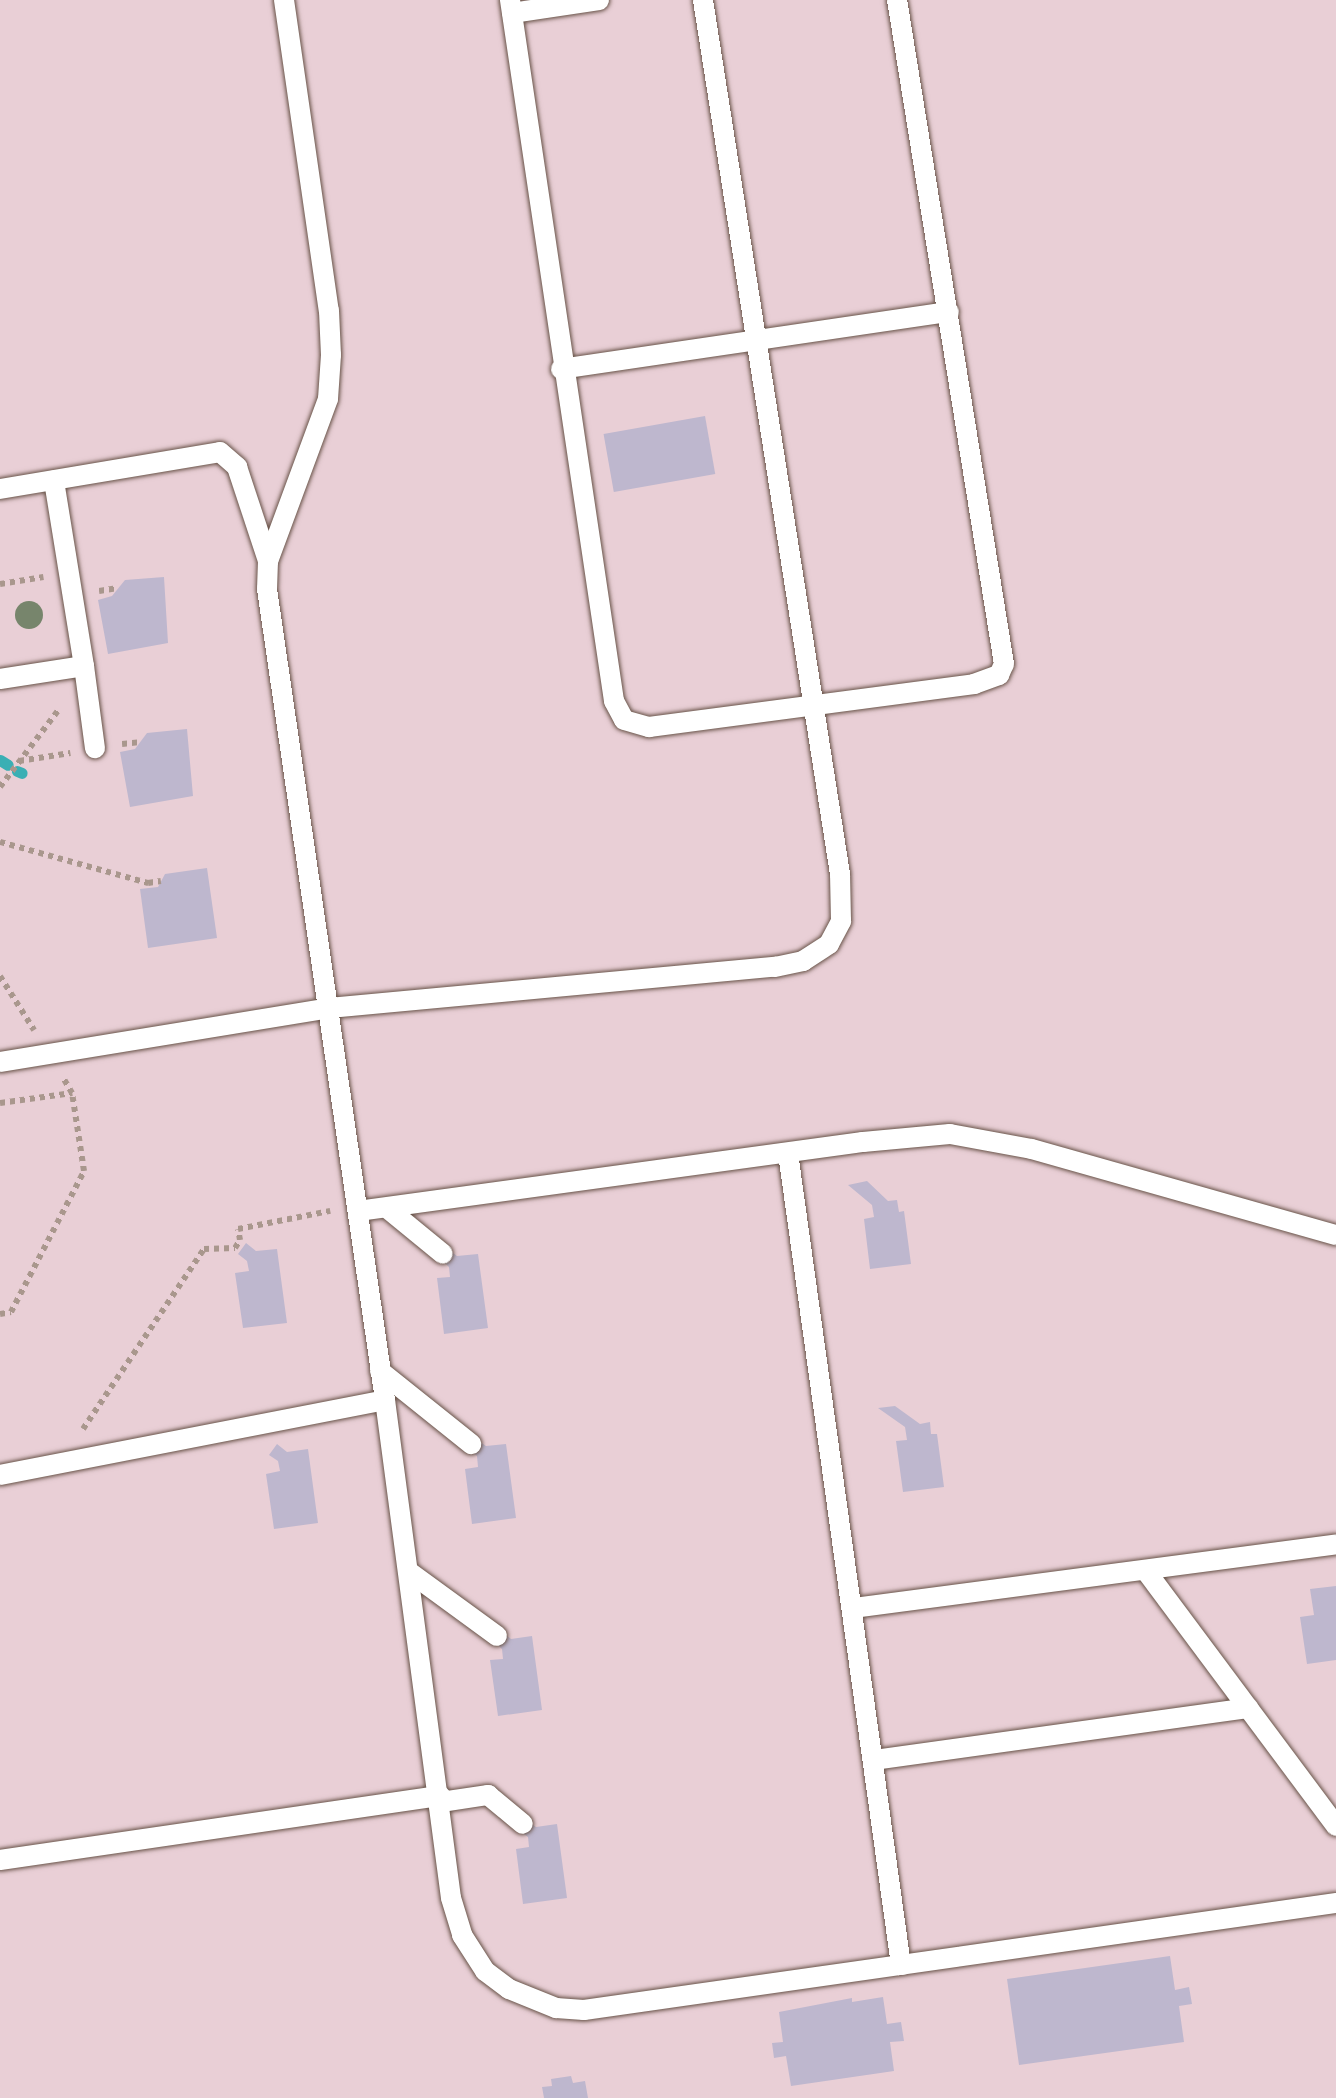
<!DOCTYPE html>
<style>
body{margin:0}
#map{position:relative;width:1336px;height:2098px;overflow:hidden;background:#f4dbce;font-family:Commissioner,sans-serif}
div>[style]{position:absolute}
[style*='--x']{left:calc(var(--x)*1px);top:calc(var(--y)*1px);width:calc(var(--w)*1px);rotate:calc(var(--a)*1deg)}
.industrial>*{inset:0;background:#e9cfd6;transform-origin:0 0}
.stream>*{height:11px;margin:-5.5px;padding:0 5.5px;transform-origin:5.5px;border-radius:5.5px;background:#3aafb4}
.building>*{inset:0;background:#beb7ce;transform-origin:0 0}
.path>*{height:6px;margin-top:-3px;transform-origin:0;background:repeating-linear-gradient(90deg,#a9978d 0 5px,transparent 0 10px)}
.roads{filter:drop-shadow(0 0 2px #685348) drop-shadow(0 0 2px #685348)}
.lane>*{height:20px;margin:-10px;padding:0 10px;transform-origin:10px;border-radius:10px;background:#fff}
.trees>*{width:28px;height:28px;margin:-14px;border-radius:50%;background:#77856c}
span{translate:-50% -50%;white-space:nowrap;text-align:center;line-height:1.15;-webkit-text-stroke:9px #fee9df;paint-order:stroke}
</style>
<div id="map">
<div class="industrial">
<i style="left:0;top:0;width:1336px;height:2098px"></i>
</div>
<div class="stream">
<i style="--x:0;--y:760;--w:9;--a:32"></i>
<i style="--x:17;--y:771;--w:5;--a:22"></i>
</div>
<div class="building">
<i style="left:705px;top:416px;width:59px;height:103px;rotate:80deg"></i>
<i style="clip-path:polygon(164px 577px,168px 643px,108px 654px,98px 600px,112px 596px,125px 580px)"></i>
<i style="clip-path:polygon(187px 729px,193px 796px,130px 807px,120px 752px,135px 749px,147px 733px)"></i>
<i style="clip-path:polygon(207px 868px,217px 938px,148px 948px,140px 889px,158px 887px,165px 874px)"></i>
<i style="clip-path:polygon(867px 1181px,888px 1201px,897px 1200px,899px 1212px,904px 1211px,911px 1264px,870px 1269px,864px 1219px,874px 1217px,872px 1205px,848px 1185px)"></i>
<i style="clip-path:polygon(246px 1243px,256px 1251px,277px 1249px,287px 1323px,243px 1328px,235px 1273px,249px 1271px,247px 1261px,238px 1254px)"></i>
<i style="clip-path:polygon(448px 1249px,457px 1256px,478px 1254px,488px 1328px,444px 1334px,437px 1278px,450px 1277px,449px 1267px,440px 1259px)"></i>
<i style="clip-path:polygon(895px 1406px,920px 1424px,930px 1422px,931px 1434px,937px 1434px,944px 1487px,903px 1492px,896px 1441px,907px 1440px,905px 1427px,878px 1408px)"></i>
<i style="clip-path:polygon(476px 1439px,486px 1446px,506px 1444px,516px 1518px,472px 1524px,465px 1469px,478px 1467px,477px 1456px,467px 1449px)"></i>
<i style="clip-path:polygon(277px 1444px,287px 1452px,308px 1449px,318px 1523px,274px 1529px,266px 1474px,280px 1471px,278px 1461px,269px 1455px)"></i>
<i style="clip-path:polygon(1336px 1586px,1336px 1660px,1307px 1664px,1300px 1617px,1314px 1615px,1310px 1589px)"></i>
<i style="clip-path:polygon(501px 1631px,511px 1639px,532px 1636px,542px 1710px,498px 1716px,490px 1660px,503px 1659px,502px 1649px,493px 1641px)"></i>
<i style="clip-path:polygon(526px 1820px,536px 1827px,557px 1824px,567px 1898px,523px 1904px,516px 1849px,529px 1847px,528px 1837px,518px 1830px)"></i>
<i style="clip-path:polygon(1170px 1956px,1175px 1990px,1189px 1987px,1192px 2004px,1179px 2006px,1184px 2042px,1019px 2065px,1007px 1979px)"></i>
<i style="clip-path:polygon(883px 1997px,887px 2024px,901px 2022px,904px 2041px,890px 2042px,894px 2071px,791px 2086px,786px 2056px,774px 2058px,772px 2043px,783px 2042px,779px 2012px,852px 1998px,852px 2002px)"></i>
<i style="clip-path:polygon(571px 2076px,573px 2083px,585px 2081px,588px 2098px,544px 2098px,542px 2087px,552px 2086px,551px 2079px)"></i>
</div>
<div class="path">
<i style="--x:0;--y:584;--w:44;--a:-9.2"></i>
<i style="--x:99;--y:591;--w:19;--a:-9"></i>
<i style="--x:122;--y:744;--w:18;--a:-6"></i>
<i style="--x:19;--y:761;--w:52;--a:-8.9"></i>
<i style="--x:0;--y:787;--w:99;--a:-52.8"></i>
<i style="--x:0;--y:842;--w:154;--a:15.5"></i>
<i style="--x:148;--y:883;--w:13;--a:-9"></i>
<i style="--x:0;--y:976;--w:64;--a:57.8"></i>
<i style="--x:0;--y:1103;--w:73;--a:-7.9"></i>
<i style="--x:0;--y:1314;--w:11;--a:-10"></i>
<i style="--x:11;--y:1312;--w:159;--a:-62.6"></i>
<i style="--x:84;--y:1171;--w:79;--a:-98.7"></i>
<i style="--x:72;--y:1093;--w:16;--a:-120"></i>
<i style="--x:83;--y:1429;--w:217;--a:-56.1"></i>
<i style="--x:204;--y:1249;--w:31;--a:-2"></i>
<i style="--x:235;--y:1248;--w:9;--a:-58"></i>
<i style="--x:240;--y:1240;--w:11;--a:-100"></i>
<i style="--x:238;--y:1229;--w:94;--a:-11.1"></i>
</div>
<div class="roads">
<div class="lane">
<i style="--x:284;--y:0;--w:314;--a:81.8"></i>
<i style="--x:329;--y:311;--w:44;--a:87.4"></i>
<i style="--x:331;--y:355;--w:44;--a:93.9"></i>
<i style="--x:328;--y:399;--w:173;--a:110.3"></i>
<i style="--x:268;--y:561;--w:28;--a:92"></i>
<i style="--x:267;--y:589;--w:820;--a:81.72"></i>
<i style="--x:385;--y:1400;--w:502;--a:82.45"></i>
<i style="--x:451;--y:1898;--w:39;--a:73"></i>
<i style="--x:462;--y:1935;--w:43;--a:57.4"></i>
<i style="--x:485;--y:1971;--w:30;--a:37"></i>
<i style="--x:509;--y:1989;--w:51;--a:22"></i>
<i style="--x:556;--y:2008;--w:28;--a:4"></i>
<i style="--x:584;--y:2010;--w:760;--a:-8.1"></i>
<i style="--x:510;--y:0;--w:709;--a:81.56"></i>
<i style="--x:614;--y:701;--w:21;--a:62"></i>
<i style="--x:624;--y:720;--w:26;--a:16"></i>
<i style="--x:649;--y:727;--w:328;--a:-7.5"></i>
<i style="--x:974;--y:684;--w:27;--a:-20"></i>
<i style="--x:999;--y:675;--w:12;--a:-66"></i>
<i style="--x:1004;--y:664;--w:673;--a:-99.15"></i>
<i style="--x:512;--y:13;--w:88;--a:-8.5"></i>
<i style="--x:561;--y:369;--w:392;--a:-8.4"></i>
<i style="--x:0;--y:489;--w:223;--a:-9.5"></i>
<i style="--x:220;--y:452;--w:23;--a:41"></i>
<i style="--x:237;--y:467;--w:99;--a:71.7"></i>
<i style="--x:84;--y:666;--w:83;--a:82.4"></i>
<i style="--x:0;--y:679;--w:85;--a:-8.8"></i>
<i style="--x:84;--y:666;--w:188;--a:-99.2"></i>
<i style="--x:0;--y:1062;--w:333;--a:-9.3"></i>
<i style="--x:329;--y:1008;--w:448;--a:-5.3"></i>
<i style="--x:775;--y:967;--w:29;--a:-12"></i>
<i style="--x:803;--y:961;--w:31;--a:-33"></i>
<i style="--x:829;--y:944;--w:26;--a:-62"></i>
<i style="--x:841;--y:921;--w:47;--a:-91.2"></i>
<i style="--x:840;--y:874;--w:885;--a:-98.91"></i>
<i style="--x:788;--y:1153;--w:820;--a:82.08"></i>
<i style="--x:387;--y:1208;--w:72;--a:39.4"></i>
<i style="--x:358;--y:1211;--w:510;--a:-7.78"></i>
<i style="--x:863;--y:1142;--w:87;--a:-5.3"></i>
<i style="--x:950;--y:1134;--w:83;--a:10.4"></i>
<i style="--x:1032;--y:1149;--w:316;--a:15.8"></i>
<i style="--x:380;--y:1371;--w:117;--a:38.7"></i>
<i style="--x:0;--y:1475;--w:392;--a:-11"></i>
<i style="--x:408;--y:1571;--w:110;--a:36.1"></i>
<i style="--x:1146;--y:1571;--w:318;--a:53.3"></i>
<i style="--x:853;--y:1608;--w:487;--a:-7.5"></i>
<i style="--x:874;--y:1760;--w:378;--a:-7.9"></i>
<i style="--x:441;--y:1802;--w:48;--a:-8.5"></i>
<i style="--x:488;--y:1795;--w:45;--a:39.6"></i>
<i style="--x:0;--y:1860;--w:445;--a:-8.3"></i>
</div>
</div>
<div class="trees">
<i style="left:29px;top:615px"></i>
</div>
</div>
